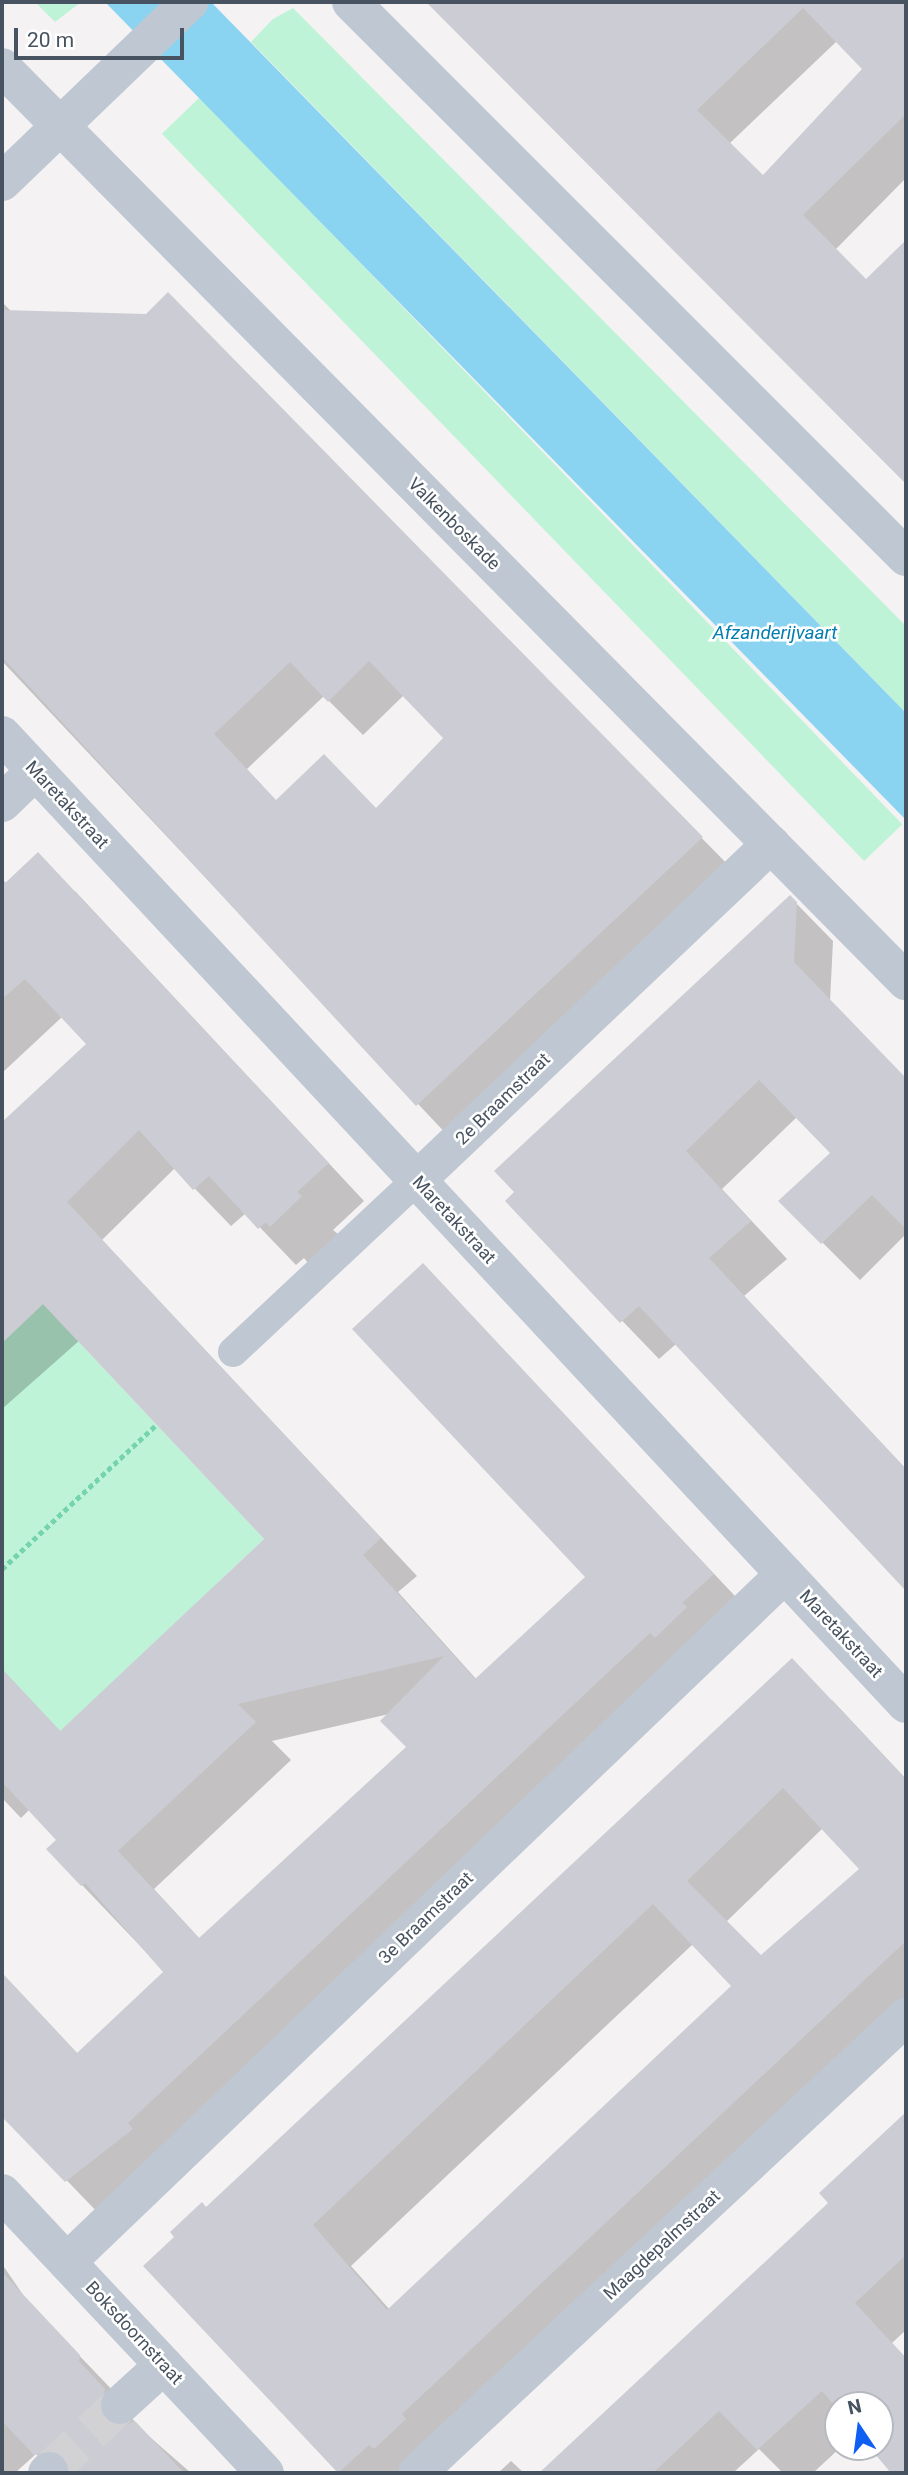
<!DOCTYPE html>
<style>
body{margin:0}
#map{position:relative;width:908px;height:2475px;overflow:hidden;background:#f4f2f2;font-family:Roboto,sans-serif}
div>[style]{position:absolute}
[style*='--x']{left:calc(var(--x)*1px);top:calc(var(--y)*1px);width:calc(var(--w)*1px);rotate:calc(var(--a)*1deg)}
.green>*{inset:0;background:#bff3d8;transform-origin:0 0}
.water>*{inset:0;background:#8ad4f2}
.shadow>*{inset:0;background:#0003}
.building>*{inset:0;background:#cccdd4}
.minor-tunnel>*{height:38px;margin-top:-19px;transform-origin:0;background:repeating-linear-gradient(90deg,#d2d2d5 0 38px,transparent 0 57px)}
.path>*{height:4.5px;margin-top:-2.25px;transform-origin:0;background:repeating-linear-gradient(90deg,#75d4ad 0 5px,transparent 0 8.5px)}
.service>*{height:30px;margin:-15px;padding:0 15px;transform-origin:15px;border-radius:15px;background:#bfc8d2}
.minor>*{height:38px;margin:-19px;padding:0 19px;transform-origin:19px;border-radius:19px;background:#bfc8d2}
span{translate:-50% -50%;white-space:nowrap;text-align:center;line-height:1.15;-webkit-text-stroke:5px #fff;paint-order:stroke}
.street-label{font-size:18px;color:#485361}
.water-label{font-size:19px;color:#047eb1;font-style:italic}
.frame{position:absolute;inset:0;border:4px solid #485361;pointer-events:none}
.north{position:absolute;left:824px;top:2391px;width:70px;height:70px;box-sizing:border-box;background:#fff;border:2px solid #b6bac0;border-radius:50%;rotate:347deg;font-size:19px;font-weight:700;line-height:28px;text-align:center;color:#485361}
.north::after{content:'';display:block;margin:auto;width:24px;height:32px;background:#0f5ff2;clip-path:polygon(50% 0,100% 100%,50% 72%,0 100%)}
.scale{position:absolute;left:14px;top:28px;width:170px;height:32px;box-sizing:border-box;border:4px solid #485361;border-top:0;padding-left:9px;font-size:21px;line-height:24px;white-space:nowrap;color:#485361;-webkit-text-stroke:5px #fff;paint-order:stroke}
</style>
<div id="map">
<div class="green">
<i style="clip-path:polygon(35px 2px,81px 2px,55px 22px)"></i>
<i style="clip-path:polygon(293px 8px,906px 626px,906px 713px,251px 42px,273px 19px)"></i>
<i style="left:200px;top:97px;width:1011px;height:53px;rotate:46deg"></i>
<i style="clip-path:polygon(43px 1304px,264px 1539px,218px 1582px,220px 1586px,60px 1731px,2px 1669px,2px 1343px)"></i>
</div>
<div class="water">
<i style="clip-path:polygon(105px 2px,211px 2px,906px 713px,906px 820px)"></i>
</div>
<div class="shadow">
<i style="clip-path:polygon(evenodd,428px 2px,906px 2px,906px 178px,835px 250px,866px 281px,906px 244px,906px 481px,428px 2px,837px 41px,865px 69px,763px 178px,729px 144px,837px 41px)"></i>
<i style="clip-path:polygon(evenodd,2px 302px,12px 312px,202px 328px,736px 873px,451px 1139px,2px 661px,2px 302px,404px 695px,446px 738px,377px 810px,277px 802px,247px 769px,324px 696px,363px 735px,404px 695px)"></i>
<i style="clip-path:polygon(evenodd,2px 879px,7px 884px,75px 891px,364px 1201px,333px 1230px,338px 1234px,308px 1263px,304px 1258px,296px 1265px,246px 1213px,231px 1226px,175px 1168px,102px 1240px,417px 1576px,398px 1592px,477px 1680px,587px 1577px,459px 1303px,750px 1612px,103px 2218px,2px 2113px,2px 1973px,78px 2054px,165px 1972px,82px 1885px,58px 1840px,30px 1809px,21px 1818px,2px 1798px,2px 1669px,61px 1732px,266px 1539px,80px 1340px,2px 1409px,2px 1125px,88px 1044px,62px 1017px,2px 1073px,2px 879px,389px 1714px,408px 1747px,200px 1939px,154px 1889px,291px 1760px,272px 1741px,389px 1714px)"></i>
<i style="clip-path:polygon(790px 897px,833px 941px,830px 1002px,906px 1080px,906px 1234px,860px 1280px,781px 1201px,832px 1154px,797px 1117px,722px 1189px,787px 1259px,744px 1296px,906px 1469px,906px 1589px,676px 1344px,659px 1359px,507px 1201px)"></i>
<i style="clip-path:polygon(evenodd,832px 1700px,906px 1779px,906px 2018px,430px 2473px,341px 2473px,146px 2266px,207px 2209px,832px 1700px,823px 1828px,861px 1869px,761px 1957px,726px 1922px,823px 1828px,832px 1700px,693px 1944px,733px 1986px,390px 2310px,351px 2266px,693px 1944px)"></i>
<i style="clip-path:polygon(906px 2115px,906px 2330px,892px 2343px,906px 2358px,906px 2473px,887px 2473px,891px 2470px,871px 2447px,880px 2447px,880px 2405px,838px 2405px,841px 2447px,813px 2473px,783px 2473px,759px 2449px,733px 2473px,541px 2473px,831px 2203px,822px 2193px)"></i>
<i style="clip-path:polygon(2px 2264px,28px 2302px,118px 2396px,117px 2401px,143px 2431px,191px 2473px,55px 2473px,36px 2454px,15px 2473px,2px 2473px)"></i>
<i style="clip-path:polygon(511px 2461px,524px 2473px,498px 2473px)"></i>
</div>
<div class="building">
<i style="clip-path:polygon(evenodd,426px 2px,906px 2px,906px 114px,803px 215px,866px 279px,906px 240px,906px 484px,426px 2px,803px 8px,862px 69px,763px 175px,697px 110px,803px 8px)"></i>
<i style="clip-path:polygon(evenodd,168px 292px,703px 837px,416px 1106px,2px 657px,2px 310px,146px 314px,168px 292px,369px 661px,443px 738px,376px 808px,324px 754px,276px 800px,214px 734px,290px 662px,328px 702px,369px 661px)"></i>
<i style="clip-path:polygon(evenodd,38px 852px,329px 1163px,297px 1192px,302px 1196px,270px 1227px,266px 1222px,258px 1229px,209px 1176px,193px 1190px,139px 1130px,67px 1202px,381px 1538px,363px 1555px,475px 1679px,585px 1577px,352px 1329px,423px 1263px,714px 1574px,682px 1603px,687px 1607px,655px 1638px,650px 1633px,128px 2123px,133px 2129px,65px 2182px,2px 2117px,2px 1973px,77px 2053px,163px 1972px,85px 1883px,81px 1886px,46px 1849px,56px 1840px,2px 1782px,2px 1669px,60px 1731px,264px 1539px,43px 1304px,2px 1343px,2px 1122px,86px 1044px,25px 979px,2px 999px,2px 886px,38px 852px,444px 1656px,380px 1721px,406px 1747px,199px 1938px,118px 1851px,256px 1722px,238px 1704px,444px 1656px)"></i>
<i style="clip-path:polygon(790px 895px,797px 902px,794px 962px,906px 1078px,906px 1229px,872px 1195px,821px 1244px,778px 1201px,830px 1153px,759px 1080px,686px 1151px,751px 1221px,709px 1258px,906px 1469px,906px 1591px,639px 1306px,620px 1323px,505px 1201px,514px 1192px,494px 1171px)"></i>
<i style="clip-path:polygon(evenodd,792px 1658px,906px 1779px,906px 1941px,402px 2414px,406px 2419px,374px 2449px,369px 2445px,338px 2473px,143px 2266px,174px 2237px,170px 2232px,202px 2202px,206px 2207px,792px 1658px,783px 1788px,859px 1869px,761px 1955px,687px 1881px,783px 1788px,792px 1658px,653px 1904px,731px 1986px,387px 2310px,313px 2225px,653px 1904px)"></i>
<i style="clip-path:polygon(906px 2112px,906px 2255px,855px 2303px,906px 2358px,906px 2473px,891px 2473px,869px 2447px,880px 2447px,880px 2405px,838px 2405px,838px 2410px,822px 2391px,757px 2450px,719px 2411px,653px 2473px,539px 2473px,828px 2203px,819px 2193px)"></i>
<i style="clip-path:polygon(2px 2272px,80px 2355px,79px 2361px,105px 2389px,99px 2409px,104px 2420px,124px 2426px,135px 2421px,184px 2473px,70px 2473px,64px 2455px,54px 2450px,34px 2455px,2px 2421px)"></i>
</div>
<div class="minor-tunnel">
<i style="--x:49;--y:2471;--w:97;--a:-42.9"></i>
</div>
<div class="path">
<i style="--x:2;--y:1569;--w:211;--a:-43.1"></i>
</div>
<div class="service">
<i style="--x:233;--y:1352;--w:252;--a:-43.1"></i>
</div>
<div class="minor">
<i style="--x:351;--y:2;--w:785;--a:45"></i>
<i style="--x:2;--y:67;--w:1286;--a:45.32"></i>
<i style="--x:2;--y:182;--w:260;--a:-43.9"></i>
<i style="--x:2;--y:735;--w:1325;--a:46.99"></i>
<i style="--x:2;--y:803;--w:46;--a:-44.1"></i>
<i style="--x:417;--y:1180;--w:488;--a:-43.5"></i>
<i style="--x:2;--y:2193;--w:384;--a:46.8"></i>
<i style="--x:67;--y:2262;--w:994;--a:-43.78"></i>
<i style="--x:120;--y:2405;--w:59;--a:-42.3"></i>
<i style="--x:47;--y:2473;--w:3;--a:-45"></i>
<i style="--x:417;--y:2473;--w:669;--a:-43"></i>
</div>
<div class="street-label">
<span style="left:454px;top:524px;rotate:45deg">Valkenboskade</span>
<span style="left:67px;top:805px;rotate:47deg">Maretakstraat</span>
<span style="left:503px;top:1099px;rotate:-44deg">2e Braamstraat</span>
<span style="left:454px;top:1220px;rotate:47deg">Maretakstraat</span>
<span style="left:841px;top:1634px;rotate:47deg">Maretakstraat</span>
<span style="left:426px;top:1918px;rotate:-44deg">3e Braamstraat</span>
<span style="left:662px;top:2245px;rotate:-43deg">Maagdepalmstraat</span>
<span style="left:134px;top:2333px;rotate:47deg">Boksdoornstraat</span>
</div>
<div class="water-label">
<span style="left:775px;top:633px">Afzanderijvaart</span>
</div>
<div class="frame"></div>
<div class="north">N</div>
<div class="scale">20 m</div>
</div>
